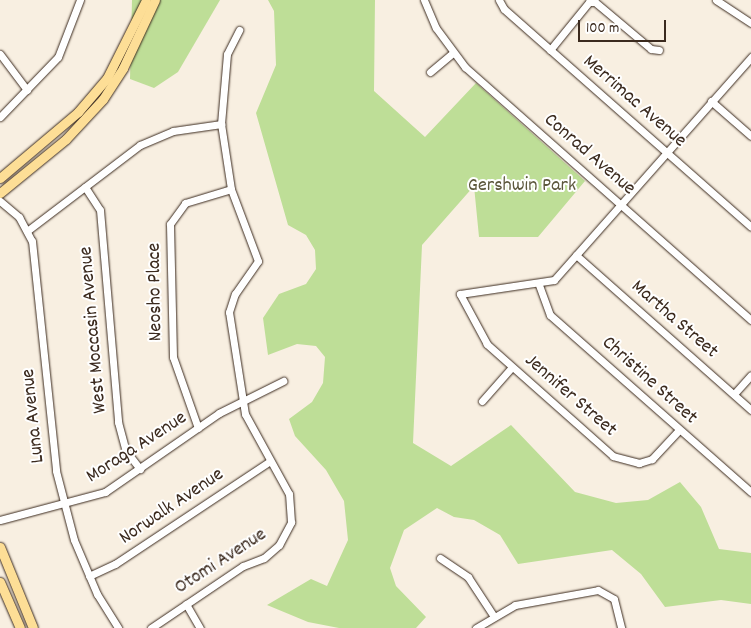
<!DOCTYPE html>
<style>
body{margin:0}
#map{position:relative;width:751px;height:628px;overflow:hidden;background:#f8efe1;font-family:Dekko,sans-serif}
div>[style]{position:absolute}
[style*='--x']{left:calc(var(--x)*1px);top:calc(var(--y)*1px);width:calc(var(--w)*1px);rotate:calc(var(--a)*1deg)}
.green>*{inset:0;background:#bede97}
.roads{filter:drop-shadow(0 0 1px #3b2a1e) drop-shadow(0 0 1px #3b2a1e)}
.minor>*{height:7px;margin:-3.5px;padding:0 3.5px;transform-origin:3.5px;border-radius:3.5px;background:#fff}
.major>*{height:9px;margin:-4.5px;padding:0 4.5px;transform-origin:4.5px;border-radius:4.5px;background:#fdde96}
span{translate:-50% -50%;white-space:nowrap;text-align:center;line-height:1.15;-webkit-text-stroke:4px #fff;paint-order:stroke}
.street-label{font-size:20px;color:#3b2a1e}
.park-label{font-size:20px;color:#5c573c}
.scale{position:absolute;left:578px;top:20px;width:88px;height:22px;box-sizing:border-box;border:2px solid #3b2a1e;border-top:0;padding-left:6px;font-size:15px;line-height:18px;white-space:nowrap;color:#3b2a1e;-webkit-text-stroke:4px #fff;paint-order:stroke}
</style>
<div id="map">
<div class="green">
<i style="clip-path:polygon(132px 0,220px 0,178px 72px,154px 88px,130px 79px)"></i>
<i style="clip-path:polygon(268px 0,375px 0,374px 91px,425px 137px,476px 83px,585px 181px,538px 237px,479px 237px,474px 186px,422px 245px,413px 443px,451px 466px,511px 425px,575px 492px,616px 503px,648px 500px,680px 482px,701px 507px,719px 549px,751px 553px,751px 604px,721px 600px,665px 607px,641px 574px,612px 550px,518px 564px,500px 535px,474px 520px,454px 517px,437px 508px,404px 530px,390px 568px,396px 586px,426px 617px,416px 628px,339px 628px,308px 622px,267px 605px,311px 579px,327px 586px,348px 540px,344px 501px,326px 470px,295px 436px,289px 419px,312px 402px,323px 383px,325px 357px,316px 346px,297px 344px,268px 355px,263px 318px,279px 294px,306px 284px,316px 269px,315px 250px,306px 235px,288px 225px,256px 113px,276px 65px,274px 11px)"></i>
</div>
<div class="roads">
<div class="minor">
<i style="--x:424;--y:0;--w:30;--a:67"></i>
<i style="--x:436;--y:28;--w:49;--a:53.4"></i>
<i style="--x:465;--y:67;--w:382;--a:41.5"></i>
<i style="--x:499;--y:0;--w:10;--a:61"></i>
<i style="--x:504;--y:9;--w:329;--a:41.4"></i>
<i style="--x:716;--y:0;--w:42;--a:33.3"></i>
<i style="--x:550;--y:50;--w:62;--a:-50.9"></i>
<i style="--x:589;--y:2;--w:6;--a:0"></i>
<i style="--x:595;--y:2;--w:73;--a:40"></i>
<i style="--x:651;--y:49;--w:8;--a:7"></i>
<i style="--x:0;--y:54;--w:45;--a:53.1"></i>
<i style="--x:430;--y:72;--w:30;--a:-40"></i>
<i style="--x:711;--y:101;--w:53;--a:41.2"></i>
<i style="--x:0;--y:117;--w:83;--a:-46"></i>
<i style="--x:58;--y:57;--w:61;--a:-68.9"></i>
<i style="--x:85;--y:187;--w:27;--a:57"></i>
<i style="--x:100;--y:210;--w:213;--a:85.1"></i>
<i style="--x:118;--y:422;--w:30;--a:75"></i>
<i style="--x:126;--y:451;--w:23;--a:52"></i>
<i style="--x:0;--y:201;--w:25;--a:40"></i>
<i style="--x:19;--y:217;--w:27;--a:62"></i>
<i style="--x:32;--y:241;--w:231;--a:84"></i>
<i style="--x:56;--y:471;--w:71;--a:75.4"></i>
<i style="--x:74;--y:540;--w:59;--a:66.9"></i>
<i style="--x:97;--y:594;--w:40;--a:58"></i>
<i style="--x:27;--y:231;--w:142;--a:-37.3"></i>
<i style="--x:140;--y:145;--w:36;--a:-23"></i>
<i style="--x:173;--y:131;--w:49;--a:-8.3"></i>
<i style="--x:576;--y:255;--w:234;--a:41.5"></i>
<i style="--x:539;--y:285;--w:32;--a:70"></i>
<i style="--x:550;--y:315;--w:268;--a:41.4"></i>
<i style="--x:734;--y:394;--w:25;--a:-48"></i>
<i style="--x:482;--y:401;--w:45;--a:-48.6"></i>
<i style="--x:198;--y:428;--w:75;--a:-109.4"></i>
<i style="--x:173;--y:357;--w:133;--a:-91.3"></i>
<i style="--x:170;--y:224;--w:26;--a:-54"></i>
<i style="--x:185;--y:203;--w:48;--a:-16.9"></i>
<i style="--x:679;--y:430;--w:40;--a:133"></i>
<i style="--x:652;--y:459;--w:14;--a:163"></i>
<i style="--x:639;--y:463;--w:27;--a:-165"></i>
<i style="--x:613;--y:456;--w:169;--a:-138.4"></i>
<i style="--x:487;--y:344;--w:57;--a:-118.4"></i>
<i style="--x:460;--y:294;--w:95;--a:-8.5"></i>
<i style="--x:554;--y:280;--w:298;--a:-48.5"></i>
<i style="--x:0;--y:520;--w:109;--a:-14.9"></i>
<i style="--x:105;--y:492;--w:139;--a:-34.7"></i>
<i style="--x:219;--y:413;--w:72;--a:-26.6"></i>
<i style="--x:440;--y:558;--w:34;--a:34"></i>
<i style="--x:468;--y:577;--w:45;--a:56.7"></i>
<i style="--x:89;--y:576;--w:29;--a:-25"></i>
<i style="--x:115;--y:564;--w:186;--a:-33.6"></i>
<i style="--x:186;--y:604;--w:28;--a:60"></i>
<i style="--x:151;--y:628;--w:111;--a:-34"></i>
<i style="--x:243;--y:566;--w:22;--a:-21"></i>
<i style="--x:264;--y:558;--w:20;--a:-41"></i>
<i style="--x:279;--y:545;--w:26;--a:-62"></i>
<i style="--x:291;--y:522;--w:28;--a:-94"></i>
<i style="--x:289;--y:494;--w:91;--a:-118.8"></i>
<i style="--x:245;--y:414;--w:103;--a:-98.9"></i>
<i style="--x:229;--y:312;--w:19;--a:-72"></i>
<i style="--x:235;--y:294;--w:40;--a:-55.1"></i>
<i style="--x:258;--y:261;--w:77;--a:-110.6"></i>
<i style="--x:231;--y:189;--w:66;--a:-98.7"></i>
<i style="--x:221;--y:124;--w:70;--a:-85.1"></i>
<i style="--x:227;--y:54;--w:27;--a:-63"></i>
<i style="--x:476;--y:628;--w:45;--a:-30.5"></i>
<i style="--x:515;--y:605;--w:84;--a:-10.2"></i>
<i style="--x:598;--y:590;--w:18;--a:29"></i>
<i style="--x:614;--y:599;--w:30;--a:76"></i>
</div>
<div class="major">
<i style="--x:0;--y:178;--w:102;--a:-40.2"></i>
<i style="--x:78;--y:112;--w:45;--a:-49.5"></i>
<i style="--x:107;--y:78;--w:87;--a:-63.4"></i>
<i style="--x:0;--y:193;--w:85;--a:-39.3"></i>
<i style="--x:66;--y:139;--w:54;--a:-47.2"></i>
<i style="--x:103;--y:99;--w:37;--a:-57"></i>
<i style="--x:123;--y:68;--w:75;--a:-64.8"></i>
<i style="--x:0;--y:547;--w:87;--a:67.8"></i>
<i style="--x:0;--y:582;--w:50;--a:66.5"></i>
</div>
</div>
<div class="street-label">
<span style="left:634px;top:102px;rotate:41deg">Merrimac Avenue</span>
<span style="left:589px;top:155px;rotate:41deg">Conrad Avenue</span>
<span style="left:156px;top:292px;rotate:-91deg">Neosho Place</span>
<span style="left:674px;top:320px;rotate:41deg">Martha Street</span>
<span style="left:94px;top:330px;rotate:-95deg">West Moccasin Avenue</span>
<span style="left:649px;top:381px;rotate:42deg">Christine Street</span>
<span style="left:570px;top:396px;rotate:41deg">Jennifer Street</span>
<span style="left:34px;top:416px;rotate:-96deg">Luna Avenue</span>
<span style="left:137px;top:448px;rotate:-33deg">Moraga Avenue</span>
<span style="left:172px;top:507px;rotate:-34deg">Norwalk Avenue</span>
<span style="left:221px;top:562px;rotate:-33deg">Otomi Avenue</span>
</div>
<div class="park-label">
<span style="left:522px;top:186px">Gershwin Park</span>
</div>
<div class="scale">100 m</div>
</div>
